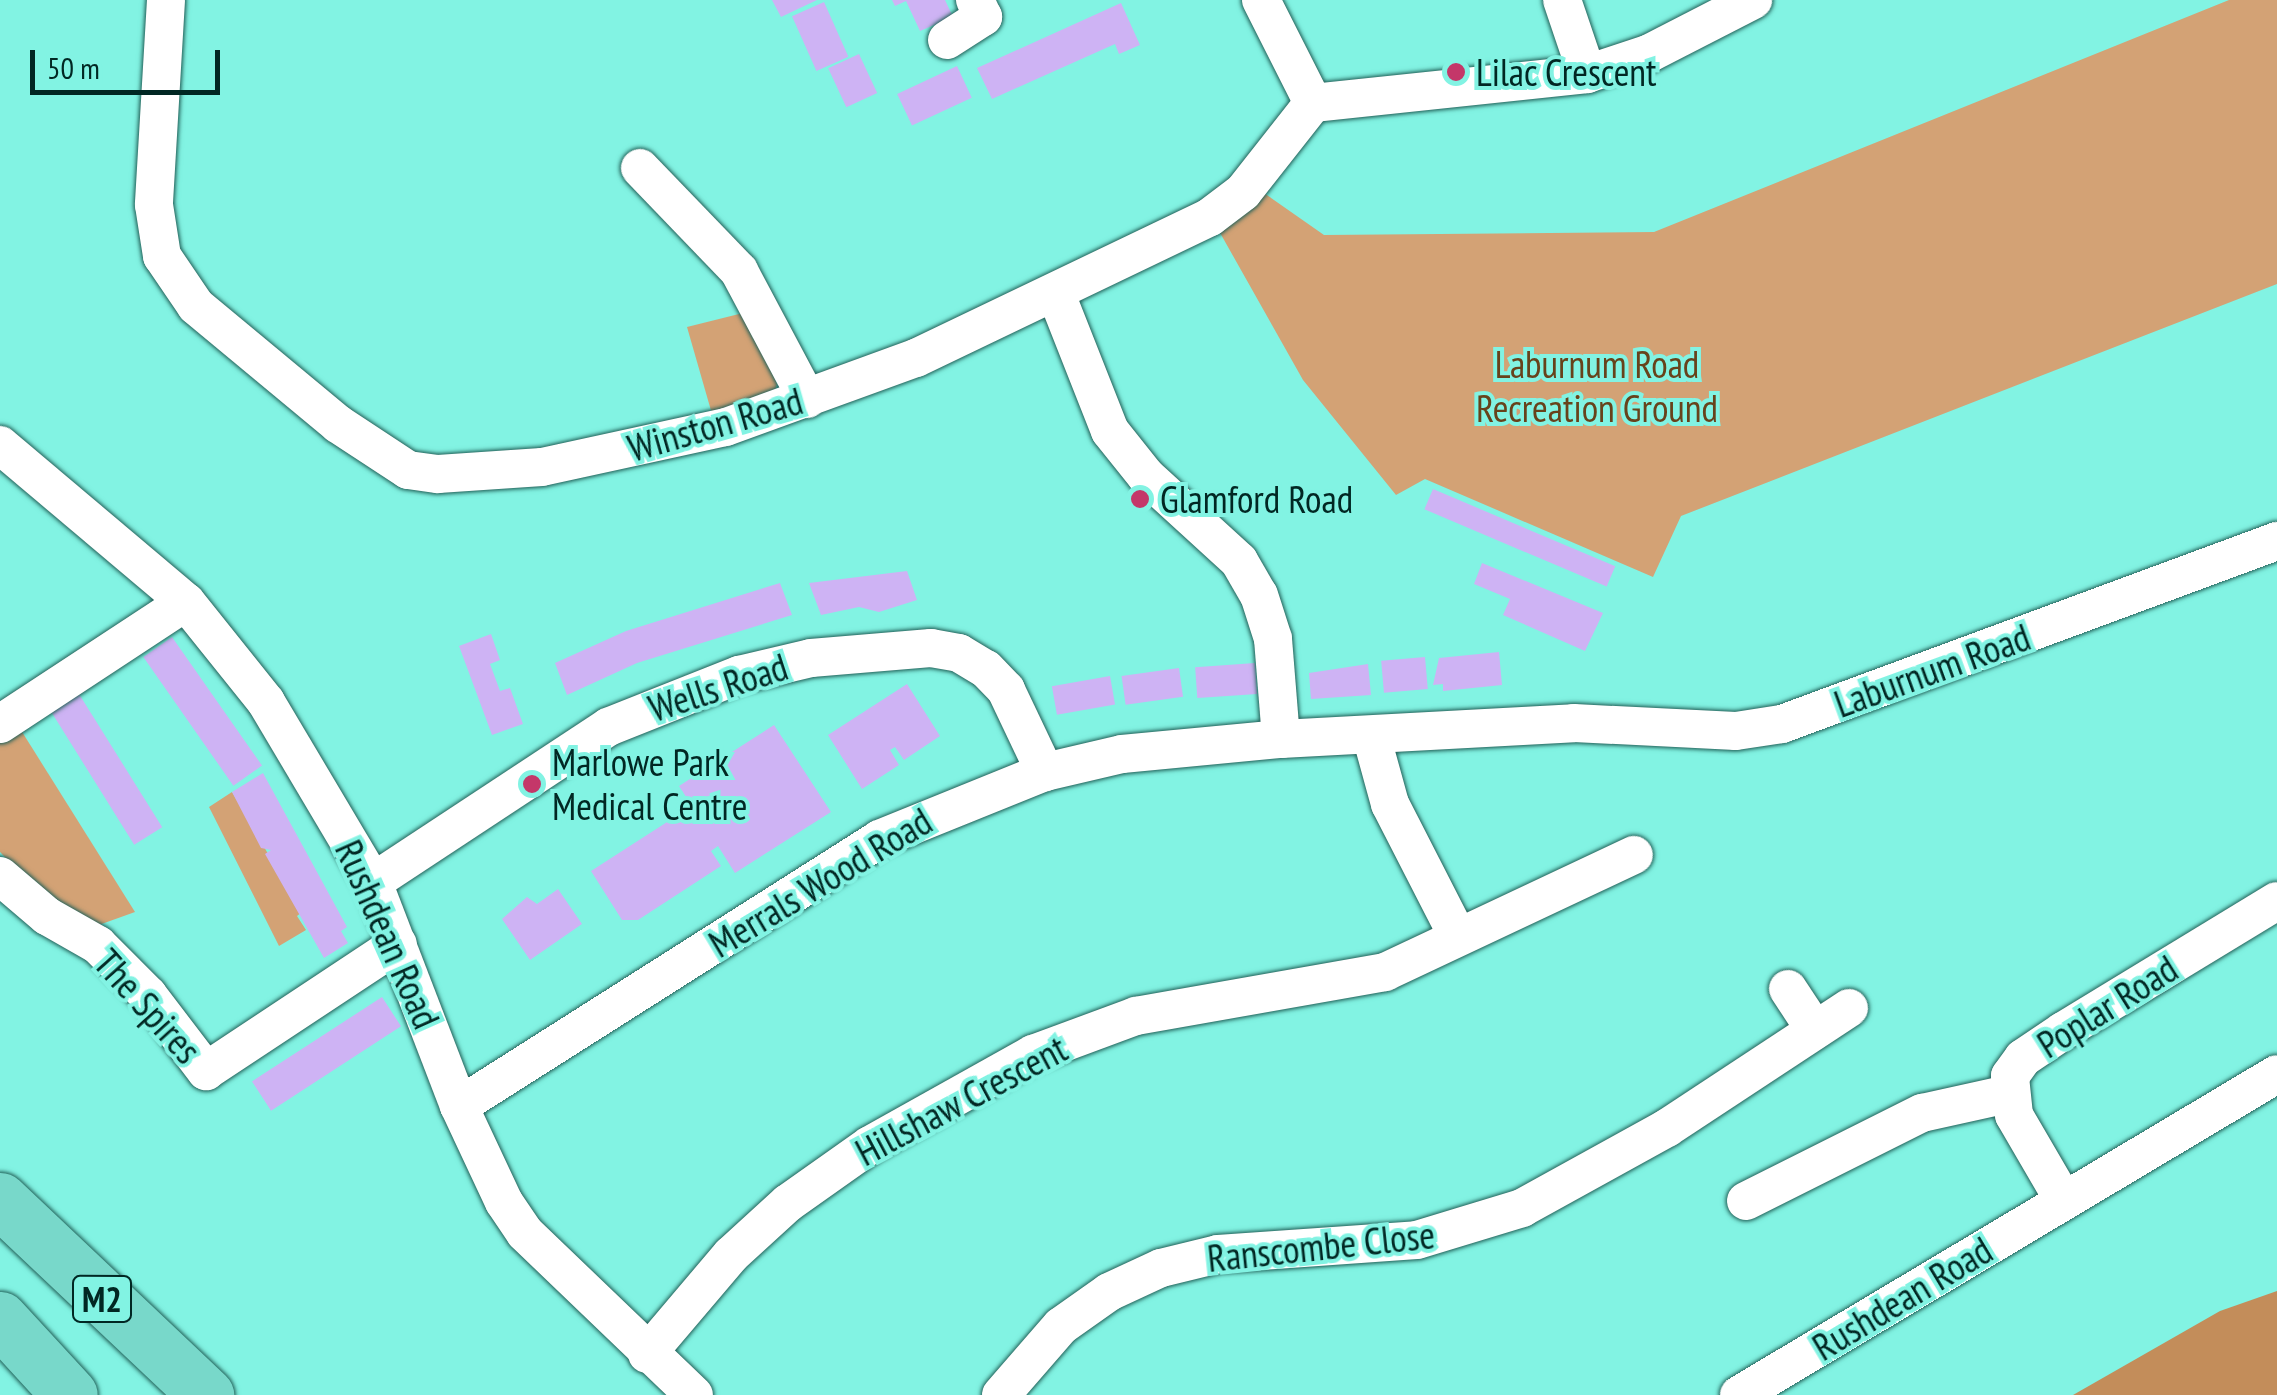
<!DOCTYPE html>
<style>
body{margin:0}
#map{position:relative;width:2277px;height:1395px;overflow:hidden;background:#82f3e3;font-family:"PT Sans Narrow",sans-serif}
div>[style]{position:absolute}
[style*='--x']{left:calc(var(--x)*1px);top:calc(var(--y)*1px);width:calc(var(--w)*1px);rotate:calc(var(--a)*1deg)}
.green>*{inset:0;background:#d3a275}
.forest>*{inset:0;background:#c38d5a}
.building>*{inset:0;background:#ceb3f4;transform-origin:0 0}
.roads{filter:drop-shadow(0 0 2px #226058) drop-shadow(0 0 2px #226058)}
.minor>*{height:38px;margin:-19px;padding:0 19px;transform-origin:19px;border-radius:19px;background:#fff}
.highway>*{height:55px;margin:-27.5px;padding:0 27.5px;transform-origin:27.5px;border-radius:27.5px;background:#78d8ca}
.dots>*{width:28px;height:28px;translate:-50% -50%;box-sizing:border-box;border:5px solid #82f3e3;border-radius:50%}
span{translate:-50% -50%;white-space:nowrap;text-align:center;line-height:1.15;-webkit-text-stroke:8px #82f3e3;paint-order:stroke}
.shield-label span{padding:2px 8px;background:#82f3e3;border:2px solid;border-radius:8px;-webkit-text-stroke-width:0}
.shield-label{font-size:35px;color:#012723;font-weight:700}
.poi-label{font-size:38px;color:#012723}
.left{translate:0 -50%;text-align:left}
.park-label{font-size:38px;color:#67421b}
.street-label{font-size:38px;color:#012723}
.scale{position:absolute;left:30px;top:50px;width:190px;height:45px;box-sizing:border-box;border:5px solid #012723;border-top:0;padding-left:12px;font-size:30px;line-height:35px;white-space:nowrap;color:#012723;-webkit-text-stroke:8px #82f3e3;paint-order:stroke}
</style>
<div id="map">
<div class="green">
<i style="clip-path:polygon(2229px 0,2277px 0,2277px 284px,1681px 516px,1653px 577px,1425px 479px,1396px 495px,1303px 380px,1219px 231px,1264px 193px,1324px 235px,1654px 232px)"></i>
<i style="clip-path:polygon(747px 312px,777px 384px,773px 397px,712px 414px,687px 327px)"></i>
<i style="clip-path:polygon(19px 727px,135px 912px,96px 926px,29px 882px,0 852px,0 739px)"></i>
<i style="clip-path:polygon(232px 792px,302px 912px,297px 916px,306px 930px,279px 946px,209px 807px)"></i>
</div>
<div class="forest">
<i style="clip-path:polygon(2277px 1291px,2277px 1395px,2073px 1395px,2220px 1311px)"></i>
</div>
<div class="building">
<i style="clip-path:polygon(772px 0,817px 0,781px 17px)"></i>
<i style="clip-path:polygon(892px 0,945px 0,953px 17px,920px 31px,906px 1px,895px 6px)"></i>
<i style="left:824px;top:2px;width:60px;height:35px;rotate:66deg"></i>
<i style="clip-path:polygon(1121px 3px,1140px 45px,1119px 54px,1115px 44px,992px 99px,977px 68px)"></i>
<i style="left:859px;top:54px;width:43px;height:34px;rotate:65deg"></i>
<i style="left:957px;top:66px;width:35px;height:66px;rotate:65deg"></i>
<i style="left:1433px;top:489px;width:198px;height:22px;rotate:23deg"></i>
<i style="clip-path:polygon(1482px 563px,1603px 613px,1585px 651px,1503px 615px,1510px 599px,1474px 584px)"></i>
<i style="clip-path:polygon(907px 571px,917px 600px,879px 612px,859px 607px,821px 615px,809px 583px)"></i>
<i style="clip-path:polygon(780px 583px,792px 615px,637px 663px,567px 695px,555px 663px,626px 631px)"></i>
<i style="clip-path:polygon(491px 634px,500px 660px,490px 664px,500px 691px,510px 688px,523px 724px,492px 735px,459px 646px)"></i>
<i style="left:172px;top:637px;width:157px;height:35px;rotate:55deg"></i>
<i style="clip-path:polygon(1499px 652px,1502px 685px,1443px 691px,1443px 684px,1433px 685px,1439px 658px)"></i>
<i style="left:1425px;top:657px;width:32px;height:44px;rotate:85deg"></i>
<i style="left:1255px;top:663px;width:31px;height:60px;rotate:86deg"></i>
<i style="clip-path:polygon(1368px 664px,1371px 695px,1311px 699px,1309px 673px)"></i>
<i style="left:1179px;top:668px;width:29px;height:58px;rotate:82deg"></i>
<i style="left:1110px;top:676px;width:29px;height:59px;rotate:80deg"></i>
<i style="clip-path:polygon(907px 684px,940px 736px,904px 760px,895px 747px,890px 750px,899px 765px,862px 789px,828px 735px)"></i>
<i style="left:79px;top:694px;width:157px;height:33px;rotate:58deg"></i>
<i style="clip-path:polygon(774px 725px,831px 812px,735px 873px,718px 846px,711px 851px,721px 866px,638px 920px,622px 920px,591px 871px,692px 806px,679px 786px)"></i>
<i style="clip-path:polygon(263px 773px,347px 927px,341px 931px,348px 943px,324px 958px,265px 854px,271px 850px,261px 848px,232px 792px)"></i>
<i style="clip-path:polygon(558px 889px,582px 924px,530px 960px,502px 919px,527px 897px,537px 904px)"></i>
<i style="left:382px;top:997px;width:35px;height:155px;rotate:57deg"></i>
</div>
<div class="roads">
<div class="minor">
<i style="--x:166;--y:0;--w:205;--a:93.4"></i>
<i style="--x:154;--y:205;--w:52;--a:81.1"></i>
<i style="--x:162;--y:256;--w:60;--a:55.8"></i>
<i style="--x:196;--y:306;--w:185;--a:39.7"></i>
<i style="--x:338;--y:424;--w:84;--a:33.3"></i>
<i style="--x:408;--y:470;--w:30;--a:8"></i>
<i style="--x:438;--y:474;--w:104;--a:-3.9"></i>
<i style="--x:542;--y:467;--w:188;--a:-12.3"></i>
<i style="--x:726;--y:427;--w:202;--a:-20"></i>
<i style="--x:916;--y:358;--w:326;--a:-25.6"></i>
<i style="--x:1210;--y:217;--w:41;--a:-37.1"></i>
<i style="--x:1243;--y:192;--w:113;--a:-51.8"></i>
<i style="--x:1261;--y:0;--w:115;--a:63.2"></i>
<i style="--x:1562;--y:0;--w:78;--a:71.3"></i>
<i style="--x:947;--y:40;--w:43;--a:-32.6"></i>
<i style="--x:983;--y:17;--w:19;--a:-115"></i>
<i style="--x:1313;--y:103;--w:276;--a:-6"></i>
<i style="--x:1587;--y:74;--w:66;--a:-18.4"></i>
<i style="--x:1650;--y:53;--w:116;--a:-27.2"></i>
<i style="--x:640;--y:168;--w:143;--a:46.1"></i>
<i style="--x:739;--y:271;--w:145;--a:62"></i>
<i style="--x:1056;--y:294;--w:147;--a:68.5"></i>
<i style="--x:1110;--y:431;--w:58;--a:51.3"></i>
<i style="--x:1146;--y:476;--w:126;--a:42.4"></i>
<i style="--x:1239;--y:561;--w:39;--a:60"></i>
<i style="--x:1259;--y:595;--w:46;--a:72.3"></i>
<i style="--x:1273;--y:639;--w:100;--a:85.4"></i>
<i style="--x:0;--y:445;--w:243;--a:40.2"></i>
<i style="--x:186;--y:602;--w:128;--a:51.3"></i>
<i style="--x:266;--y:702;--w:209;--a:59.3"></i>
<i style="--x:373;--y:882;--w:240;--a:69"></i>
<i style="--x:459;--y:1106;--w:106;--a:64.9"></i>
<i style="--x:504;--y:1202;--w:37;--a:56"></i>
<i style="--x:525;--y:1233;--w:234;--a:43.8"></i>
<i style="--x:0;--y:724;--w:222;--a:-33.3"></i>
<i style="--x:1371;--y:735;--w:72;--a:74.6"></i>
<i style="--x:1390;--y:804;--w:149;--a:62.9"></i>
<i style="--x:0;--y:876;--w:62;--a:40.4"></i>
<i style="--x:47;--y:916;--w:59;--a:29.6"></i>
<i style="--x:98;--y:945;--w:71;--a:45"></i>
<i style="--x:148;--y:995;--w:96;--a:52.7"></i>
<i style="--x:206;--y:1071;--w:230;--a:-33.5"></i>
<i style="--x:373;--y:882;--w:282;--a:-33.4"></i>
<i style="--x:608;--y:727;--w:141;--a:-21.7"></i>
<i style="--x:739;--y:675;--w:74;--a:-13.3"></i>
<i style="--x:811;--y:658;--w:120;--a:-4.8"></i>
<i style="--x:931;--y:648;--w:28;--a:10"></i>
<i style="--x:959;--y:653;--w:31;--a:31"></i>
<i style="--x:986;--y:669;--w:29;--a:46"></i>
<i style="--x:1006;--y:690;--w:91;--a:64.6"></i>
<i style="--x:1788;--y:989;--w:49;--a:56.6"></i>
<i style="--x:459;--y:1106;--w:498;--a:-32.4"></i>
<i style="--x:879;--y:839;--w:179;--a:-22"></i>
<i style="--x:1045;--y:772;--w:79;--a:-13.2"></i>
<i style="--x:1122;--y:754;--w:160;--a:-5.4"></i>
<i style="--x:1281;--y:739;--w:293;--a:-3.1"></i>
<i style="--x:1574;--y:723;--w:162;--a:2.8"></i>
<i style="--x:1736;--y:731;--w:47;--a:-8.7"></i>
<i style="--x:1782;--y:724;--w:528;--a:-20.29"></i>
<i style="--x:1746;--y:1201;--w:197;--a:-26.6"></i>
<i style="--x:1922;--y:1113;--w:88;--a:-12.5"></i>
<i style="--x:2064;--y:1201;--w:99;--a:-120.2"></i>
<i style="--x:2014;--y:1115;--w:39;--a:-96"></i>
<i style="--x:2010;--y:1076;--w:22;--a:-54"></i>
<i style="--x:2023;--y:1058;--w:48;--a:-34"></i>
<i style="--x:2063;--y:1031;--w:250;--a:-31.3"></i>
<i style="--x:647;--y:1354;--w:130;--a:-49.7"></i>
<i style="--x:731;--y:1255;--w:77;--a:-42.4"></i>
<i style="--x:788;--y:1203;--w:100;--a:-35.3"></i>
<i style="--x:870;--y:1145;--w:187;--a:-29.2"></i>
<i style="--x:1033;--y:1054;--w:110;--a:-20.3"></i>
<i style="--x:1136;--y:1016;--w:253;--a:-10"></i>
<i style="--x:1385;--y:972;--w:275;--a:-25.2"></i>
<i style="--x:1001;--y:1395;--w:91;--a:-49"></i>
<i style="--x:1061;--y:1326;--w:59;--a:-35.3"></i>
<i style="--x:1109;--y:1292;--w:57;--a:-24.8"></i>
<i style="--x:1161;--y:1268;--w:59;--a:-13.8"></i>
<i style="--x:1218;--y:1254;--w:199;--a:-4"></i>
<i style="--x:1417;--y:1240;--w:110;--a:-16.9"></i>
<i style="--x:1522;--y:1208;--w:166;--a:-28.9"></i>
<i style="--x:1667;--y:1128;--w:218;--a:-33.4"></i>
<i style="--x:1739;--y:1395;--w:626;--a:-30.82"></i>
</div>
<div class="highway">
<i style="--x:0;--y:1200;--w:284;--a:43.4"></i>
<i style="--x:0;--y:1319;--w:103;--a:47.4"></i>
</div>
</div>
<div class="dots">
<i style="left:1456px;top:72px;background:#c43769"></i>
<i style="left:1140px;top:499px;background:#c43769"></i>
<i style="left:532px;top:784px;background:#c43769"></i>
</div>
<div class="shield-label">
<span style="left:102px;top:1299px">M2</span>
</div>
<div class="poi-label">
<span class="left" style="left:1476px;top:72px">Lilac Crescent</span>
<span class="left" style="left:1160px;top:499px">Glamford Road</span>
<span class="left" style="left:552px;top:784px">Marlowe Park<br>Medical Centre</span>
</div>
<div class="park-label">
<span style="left:1597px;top:386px">Laburnum Road<br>Recreation Ground</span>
</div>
<div class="street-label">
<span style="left:715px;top:424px;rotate:-16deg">Winston Road</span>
<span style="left:1932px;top:670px;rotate:-20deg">Laburnum Road</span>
<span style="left:718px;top:687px;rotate:-18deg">Wells Road</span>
<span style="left:820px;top:882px;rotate:-31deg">Merrals Wood Road</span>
<span style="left:388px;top:934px;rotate:66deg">Rushdean Road</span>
<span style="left:148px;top:1006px;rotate:48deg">The Spires</span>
<span style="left:2107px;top:1006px;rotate:-32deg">Poplar Road</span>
<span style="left:961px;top:1100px;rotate:-28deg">Hillshaw Crescent</span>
<span style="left:1321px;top:1246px;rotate:-6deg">Ranscombe Close</span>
<span style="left:1902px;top:1298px;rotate:-31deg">Rushdean Road</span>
</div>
<div class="scale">50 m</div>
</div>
